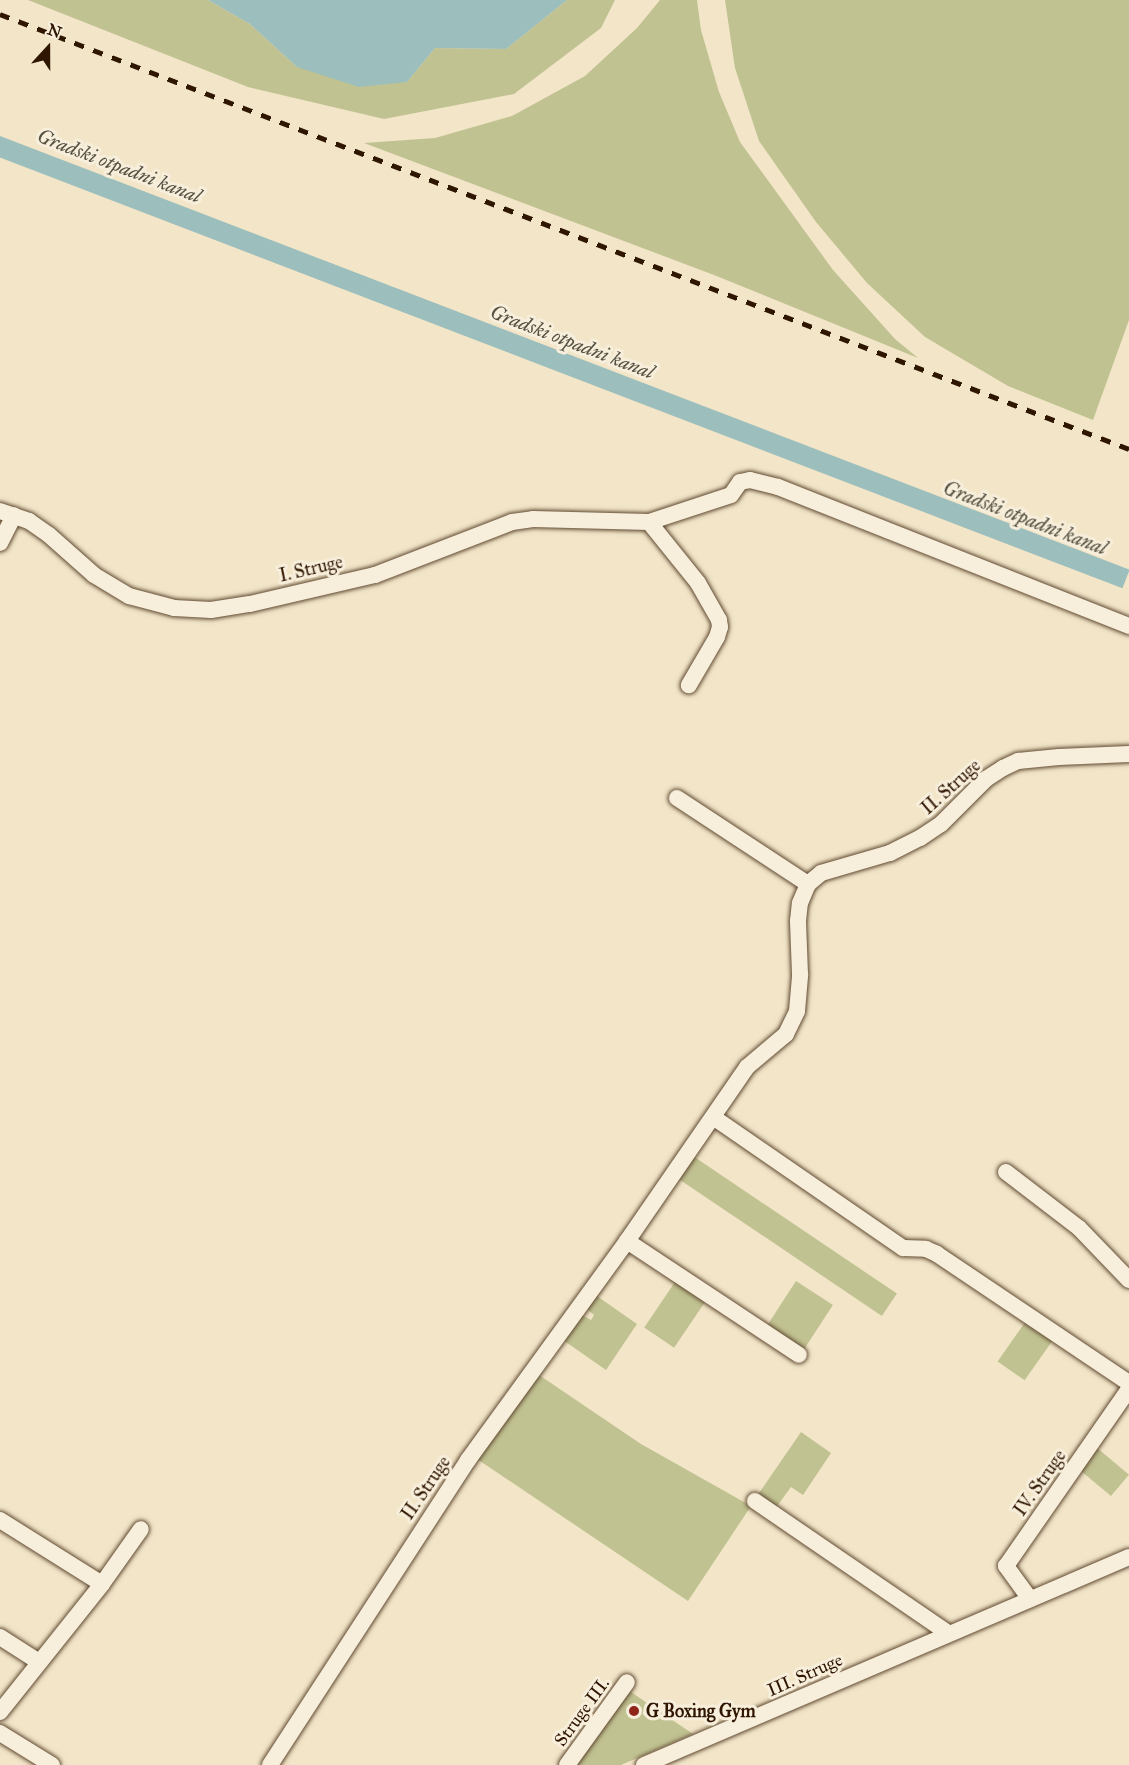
<!DOCTYPE html>
<style>
body{margin:0}
#map{position:relative;width:1129px;height:1765px;overflow:hidden;background:#f2e5c8;font-family:"IM FELL Great Primer",serif}
div>[style]{position:absolute}
[style*='--x']{left:calc(var(--x)*1px);top:calc(var(--y)*1px);width:calc(var(--w)*1px);rotate:calc(var(--a)*1deg)}
.green>*{inset:0;background:#c1c292;transform-origin:0 0}
.water>*{inset:0;background:#9cbebc;transform-origin:0 0}
.roads{filter:drop-shadow(0 0 2px #604a32) drop-shadow(0 0 2px #604a32)}
.minor>*{height:16px;margin:-8px;padding:0 8px;transform-origin:8px;border-radius:8px;background:#f7eedb}
.rail>*{height:4.5px;margin-top:-2.25px;transform-origin:0;background:repeating-linear-gradient(90deg,#2f1600 0 10px,transparent 0 20px)}
.dots>*{width:16px;height:16px;translate:-50% -50%;box-sizing:border-box;border:3px solid #f7eedb;border-radius:50%}
span{translate:-50% -50%;white-space:nowrap;text-align:center;line-height:1.15;-webkit-text-stroke:6px #f7eedb;paint-order:stroke}
.street-label{font-size:18px;color:#2f1600}
.poi-label{font-size:18px;color:#2f1600;font-weight:700}
.left{translate:0 -50%;text-align:left}
.water-label{font-size:20px;color:#555142;font-style:italic}
.north{position:absolute;left:18px;top:18px;width:60px;height:60px;-webkit-text-stroke:4px #f7eedb;paint-order:stroke;rotate:21deg;font-size:16px;font-weight:700;line-height:24px;text-align:center;color:#2f1600}
.north::after{content:'';display:block;margin:auto;width:21px;height:27px;background:#2f1600;clip-path:polygon(50% 0,100% 100%,50% 72%,0 100%)}
</style>
<div id="map">
<div class="green">
<i style="clip-path:polygon(28px 0,208px 0,250px 24px,297px 67px,407px 82px,435px 48px,506px 49px,567px 0,615px 0,601px 28px,514px 94px,384px 119px,248px 87px)"></i>
<i style="clip-path:polygon(660px 0,697px 0,701px 30px,719px 92px,740px 142px,833px 270px,895px 339px,918px 358px,714px 275px,364px 143px,435px 138px,512px 116px,585px 76px,637px 28px)"></i>
<i style="clip-path:polygon(725px 0,1129px 0,1129px 320px,1093px 420px,1008px 386px,925px 337px,867px 283px,816px 222px,759px 141px,735px 68px)"></i>
<i style="left:693px;top:1156px;width:246px;height:27px;rotate:34deg"></i>
<i style="left:796px;top:1281px;width:44px;height:55px;rotate:33deg"></i>
<i style="left:675px;top:1282px;width:36px;height:55px;rotate:34deg"></i>
<i style="clip-path:polygon(594px 1294px,637px 1324px,606px 1370px,563px 1340px,582px 1315px,591px 1320px,594px 1315px,587px 1309px)"></i>
<i style="left:1028px;top:1318px;width:33px;height:53px;rotate:35deg"></i>
<i style="clip-path:polygon(539px 1375px,641px 1444px,751px 1506px,688px 1601px,477px 1459px)"></i>
<i style="clip-path:polygon(801px 1432px,831px 1453px,803px 1495px,791px 1487px,775px 1509px,757px 1496px)"></i>
<i style="left:1096px;top:1447px;width:43px;height:28px;rotate:40deg"></i>
<i style="clip-path:polygon(625px 1688px,693px 1734px,621px 1765px,569px 1765px)"></i>
</div>
<div class="water">
<i style="clip-path:polygon(208px 0,567px 0,506px 49px,435px 48px,407px 82px,359px 87px,297px 67px,250px 24px)"></i>
<i style="left:0;top:136px;width:1210px;height:20px;rotate:21deg"></i>
</div>
<div class="roads">
<div class="minor">
<i style="--x:0;--y:511;--w:31;--a:19"></i>
<i style="--x:29;--y:521;--w:24;--a:35"></i>
<i style="--x:49;--y:535;--w:60;--a:41.6"></i>
<i style="--x:94;--y:575;--w:41;--a:31"></i>
<i style="--x:129;--y:596;--w:47;--a:14.9"></i>
<i style="--x:174;--y:608;--w:37;--a:3"></i>
<i style="--x:211;--y:610;--w:39;--a:-9"></i>
<i style="--x:250;--y:604;--w:128;--a:-13.1"></i>
<i style="--x:375;--y:575;--w:147;--a:-21.1"></i>
<i style="--x:512;--y:522;--w:21;--a:-8"></i>
<i style="--x:533;--y:519;--w:116;--a:1.5"></i>
<i style="--x:649;--y:522;--w:86;--a:-18.2"></i>
<i style="--x:731;--y:495;--w:16;--a:-55"></i>
<i style="--x:740;--y:482;--w:10;--a:-11"></i>
<i style="--x:750;--y:480;--w:29;--a:14"></i>
<i style="--x:778;--y:487;--w:378;--a:21.6"></i>
<i style="--x:649;--y:522;--w:78;--a:51.2"></i>
<i style="--x:698;--y:583;--w:43;--a:60.4"></i>
<i style="--x:719;--y:620;--w:7;--a:82"></i>
<i style="--x:720;--y:627;--w:10;--a:107"></i>
<i style="--x:717;--y:637;--w:56;--a:120.3"></i>
<i style="--x:0;--y:543;--w:31;--a:-63"></i>
<i style="--x:677;--y:798;--w:157;--a:33.3"></i>
<i style="--x:713;--y:1117;--w:231;--a:34.6"></i>
<i style="--x:903;--y:1248;--w:23;--a:2"></i>
<i style="--x:926;--y:1249;--w:12;--a:24"></i>
<i style="--x:937;--y:1254;--w:231;--a:33.9"></i>
<i style="--x:1006;--y:1172;--w:92;--a:37.5"></i>
<i style="--x:1079;--y:1228;--w:72;--a:46.1"></i>
<i style="--x:627;--y:1241;--w:206;--a:33.5"></i>
<i style="--x:755;--y:1501;--w:234;--a:34.4"></i>
<i style="--x:0;--y:1520;--w:120;--a:32.1"></i>
<i style="--x:1030;--y:1599;--w:41;--a:-126"></i>
<i style="--x:1006;--y:1566;--w:216;--a:-55.2"></i>
<i style="--x:0;--y:1637;--w:46;--a:32.7"></i>
<i style="--x:0;--y:1712;--w:164;--a:-51.4"></i>
<i style="--x:102;--y:1584;--w:67;--a:-54.7"></i>
<i style="--x:0;--y:1733;--w:61;--a:31.6"></i>
<i style="--x:270;--y:1765;--w:364;--a:-57"></i>
<i style="--x:468;--y:1460;--w:271;--a:-54"></i>
<i style="--x:627;--y:1241;--w:211;--a:-55.4"></i>
<i style="--x:747;--y:1067;--w:51;--a:-40.2"></i>
<i style="--x:786;--y:1034;--w:25;--a:-64"></i>
<i style="--x:797;--y:1011;--w:37;--a:-85"></i>
<i style="--x:800;--y:974;--w:53;--a:-92.2"></i>
<i style="--x:798;--y:921;--w:18;--a:-84"></i>
<i style="--x:800;--y:903;--w:21;--a:-67"></i>
<i style="--x:808;--y:884;--w:17;--a:-40"></i>
<i style="--x:821;--y:873;--w:72;--a:-16.2"></i>
<i style="--x:890;--y:853;--w:34;--a:-27"></i>
<i style="--x:920;--y:838;--w:25;--a:-34"></i>
<i style="--x:941;--y:824;--w:64;--a:-45"></i>
<i style="--x:986;--y:779;--w:20;--a:-33"></i>
<i style="--x:1003;--y:768;--w:17;--a:-25"></i>
<i style="--x:1018;--y:761;--w:41;--a:-5.6"></i>
<i style="--x:1059;--y:757;--w:70;--a:-2.5"></i>
<i style="--x:567;--y:1765;--w:102;--a:-54.1"></i>
<i style="--x:644;--y:1765;--w:528;--a:-23.21"></i>
</div>
</div>
<div class="rail">
<i style="--x:0;--y:14;--w:1210;--a:21.07"></i>
</div>
<div class="dots">
<i style="left:634px;top:1711px;background:#8f2418"></i>
</div>
<div class="street-label">
<span style="left:311px;top:569px;rotate:-13deg">I. Struge</span>
<span style="left:951px;top:787px;rotate:-42deg">II. Struge</span>
<span style="left:1040px;top:1483px;rotate:-55deg">IV. Struge</span>
<span style="left:426px;top:1488px;rotate:-56deg">II. Struge</span>
<span style="left:805px;top:1675px;rotate:-24deg">III. Struge</span>
<span style="left:582px;top:1712px;rotate:-54deg">Struge III.</span>
</div>
<div class="poi-label">
<span class="left" style="left:646px;top:1711px">G Boxing Gym</span>
</div>
<div class="water-label">
<span style="left:119px;top:166px;rotate:21deg">Gradski otpadni kanal</span>
<span style="left:572px;top:342px;rotate:21deg">Gradski otpadni kanal</span>
<span style="left:1025px;top:518px;rotate:21deg">Gradski otpadni kanal</span>
</div>
<div class="north">N</div>
</div>
